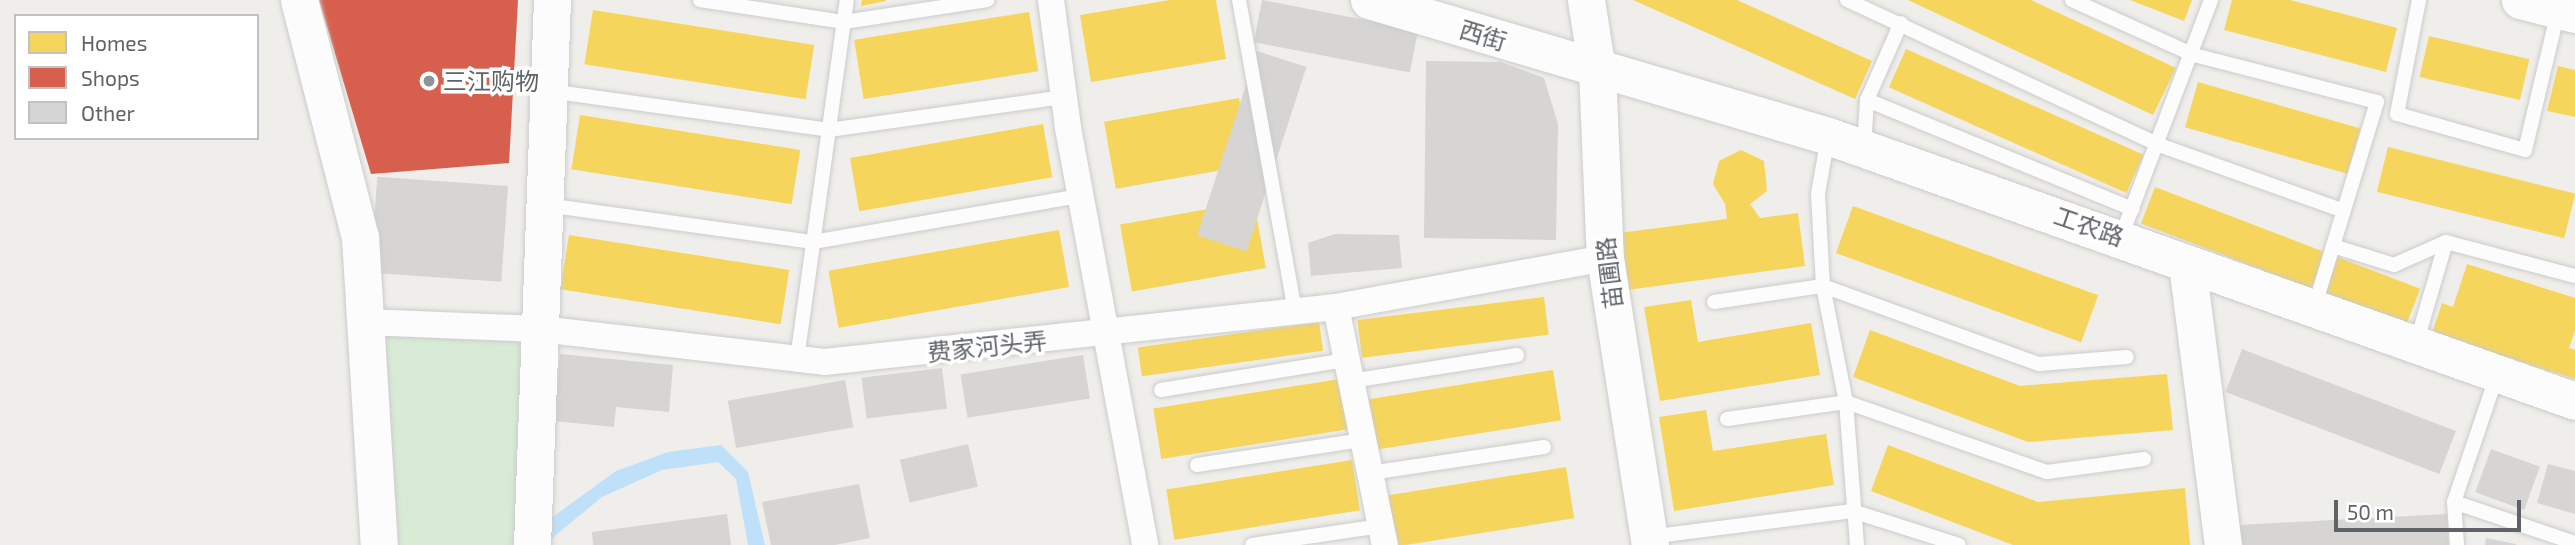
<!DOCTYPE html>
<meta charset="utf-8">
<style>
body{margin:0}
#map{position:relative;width:2575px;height:545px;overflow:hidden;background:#efeeea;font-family:"Exo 2","Noto Sans SC",sans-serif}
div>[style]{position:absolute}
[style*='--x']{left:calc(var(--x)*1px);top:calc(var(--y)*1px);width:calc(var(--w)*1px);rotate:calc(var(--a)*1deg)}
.green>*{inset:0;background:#d8ebd6}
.water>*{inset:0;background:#bfe0f9}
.homes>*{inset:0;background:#f6d55c;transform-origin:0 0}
.shops>*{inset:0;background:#d6604d}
.building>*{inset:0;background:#d6d5d3;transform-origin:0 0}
.roads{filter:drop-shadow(0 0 2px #cbcccc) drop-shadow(0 0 2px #cbcccc)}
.lane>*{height:14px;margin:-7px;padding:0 7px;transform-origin:7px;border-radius:7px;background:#fdfcfc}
.street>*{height:26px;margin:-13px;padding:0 13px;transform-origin:13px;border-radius:13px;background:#fdfcfc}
.secondary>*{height:37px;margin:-18.5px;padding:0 18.5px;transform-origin:18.5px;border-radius:18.5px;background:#fdfcfc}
.dots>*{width:19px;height:19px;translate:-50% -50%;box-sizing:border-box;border:4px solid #fff;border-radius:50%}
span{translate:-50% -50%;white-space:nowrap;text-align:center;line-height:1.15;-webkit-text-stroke:7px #fff;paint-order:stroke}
.street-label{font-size:24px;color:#5f6368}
.poi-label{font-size:24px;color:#5f6368}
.left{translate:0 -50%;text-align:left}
.legend{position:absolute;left:14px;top:14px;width:245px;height:126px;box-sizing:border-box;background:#fff;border:2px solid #bfc1c3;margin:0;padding:9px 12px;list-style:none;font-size:21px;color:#5f6368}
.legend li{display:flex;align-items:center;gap:14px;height:35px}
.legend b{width:35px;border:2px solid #bfc1c3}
.scale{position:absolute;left:2334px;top:500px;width:187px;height:32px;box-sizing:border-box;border:4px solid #5f6368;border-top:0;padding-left:9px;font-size:21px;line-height:24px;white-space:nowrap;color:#5f6368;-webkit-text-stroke:5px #fff;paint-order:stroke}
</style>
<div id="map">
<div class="green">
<i style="clip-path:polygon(365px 322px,540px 329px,532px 545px,379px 545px)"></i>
</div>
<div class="water">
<i style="clip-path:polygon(721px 445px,748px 472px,765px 545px,748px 545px,736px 479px,718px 462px,662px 470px,602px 497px,550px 540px,514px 545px,616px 471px,668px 452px)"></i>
</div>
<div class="homes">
<i style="clip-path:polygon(862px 0,886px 0,886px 1px,861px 6px)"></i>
<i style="clip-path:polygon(1170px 0,1216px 0,1226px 59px,1091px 82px,1080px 15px)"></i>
<i style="clip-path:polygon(1633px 0,1737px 0,1872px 61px,1855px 99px)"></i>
<i style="clip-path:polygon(1908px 0,2031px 0,2176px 68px,2153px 115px)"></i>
<i style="clip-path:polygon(2130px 0,2192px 0,2184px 21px)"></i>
<i style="clip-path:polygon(2232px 0,2290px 0,2397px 28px,2386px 72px,2224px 30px)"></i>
<i style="left:593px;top:10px;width:224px;height:55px;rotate:9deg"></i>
<i style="left:1029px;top:12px;width:60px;height:177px;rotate:81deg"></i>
<i style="left:2429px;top:36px;width:103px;height:42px;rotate:13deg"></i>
<i style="left:1906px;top:49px;width:260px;height:42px;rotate:24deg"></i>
<i style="clip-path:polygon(2558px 66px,2575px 70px,2575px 117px,2547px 111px)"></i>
<i style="left:2198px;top:82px;width:169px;height:47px;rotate:16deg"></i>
<i style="left:1239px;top:98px;width:68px;height:137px;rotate:80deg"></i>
<i style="left:580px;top:115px;width:223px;height:55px;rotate:9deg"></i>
<i style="left:1043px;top:124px;width:54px;height:196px;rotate:80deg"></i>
<i style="left:2388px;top:147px;width:193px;height:46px;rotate:14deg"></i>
<i style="clip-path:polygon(1741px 150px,1764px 161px,1767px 191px,1750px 204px,1760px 218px,1798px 213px,1805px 266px,1627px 290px,1619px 233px,1727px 219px,1725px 204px,1713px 184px,1719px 161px)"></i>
<i style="left:2155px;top:187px;width:284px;height:39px;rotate:21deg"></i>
<i style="left:1254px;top:201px;width:68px;height:136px;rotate:80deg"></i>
<i style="left:1853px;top:206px;width:261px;height:50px;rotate:20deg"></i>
<i style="left:1059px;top:230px;width:58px;height:234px;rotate:80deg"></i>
<i style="left:569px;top:235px;width:223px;height:55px;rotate:9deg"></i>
<i style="clip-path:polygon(2467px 264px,2575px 298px,2575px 330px,2569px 348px,2575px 350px,2575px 379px,2432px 333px,2442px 303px,2453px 307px)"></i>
<i style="left:1544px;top:297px;width:38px;height:188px;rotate:83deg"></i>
<i style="clip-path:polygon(1691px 300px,1698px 342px,1811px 323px,1820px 375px,1660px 401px,1644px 307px)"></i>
<i style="left:1319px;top:322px;width:29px;height:183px;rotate:82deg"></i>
<i style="clip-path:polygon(1870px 330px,2020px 386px,2167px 374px,2173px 430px,2028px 442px,1853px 377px)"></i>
<i style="left:1553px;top:370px;width:51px;height:188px;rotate:81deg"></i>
<i style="left:1340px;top:379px;width:51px;height:189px;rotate:81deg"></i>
<i style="clip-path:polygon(1706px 410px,1713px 451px,1826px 434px,1834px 485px,1674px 511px,1659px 417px)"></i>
<i style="clip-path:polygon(1888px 445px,2038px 502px,2185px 488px,2190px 545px,2013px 545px,1871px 491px)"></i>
<i style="left:1352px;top:460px;width:51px;height:188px;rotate:81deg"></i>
<i style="left:1566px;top:467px;width:52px;height:188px;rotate:81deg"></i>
</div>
<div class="shops">
<i style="clip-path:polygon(319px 0,518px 0,509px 163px,371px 174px)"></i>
</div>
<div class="building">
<i style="left:1262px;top:0;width:159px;height:43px;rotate:11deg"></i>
<i style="left:1257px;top:51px;width:52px;height:194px;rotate:18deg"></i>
<i style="clip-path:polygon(1426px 61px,1501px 62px,1544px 78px,1558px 124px,1556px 240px,1424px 238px)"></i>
<i style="left:508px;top:186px;width:96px;height:131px;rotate:94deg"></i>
<i style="clip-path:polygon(1335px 234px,1399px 235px,1402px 268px,1311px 276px,1308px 243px)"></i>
<i style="left:2242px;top:349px;width:229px;height:46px;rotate:21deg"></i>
<i style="clip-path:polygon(560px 354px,673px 365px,669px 412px,616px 407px,614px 427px,554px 421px)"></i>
<i style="left:1083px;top:355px;width:44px;height:124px;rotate:81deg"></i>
<i style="left:942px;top:368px;width:41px;height:81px;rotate:83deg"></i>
<i style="left:845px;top:380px;width:48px;height:119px;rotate:80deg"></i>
<i style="left:968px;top:444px;width:44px;height:70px;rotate:77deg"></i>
<i style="left:2491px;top:449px;width:52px;height:46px;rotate:20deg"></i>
<i style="clip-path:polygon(2548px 464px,2575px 471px,2575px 514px,2537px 503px)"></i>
<i style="clip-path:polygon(859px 484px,870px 538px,835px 545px,771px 545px,762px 502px)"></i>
<i style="clip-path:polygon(727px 514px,731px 545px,593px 545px,592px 532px)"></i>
<i style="clip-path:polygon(2447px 514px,2448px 545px,2239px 545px,2238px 525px)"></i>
<i style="clip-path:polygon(2486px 538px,2516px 544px,2516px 545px,2485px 545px)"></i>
</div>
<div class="roads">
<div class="lane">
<i style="--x:700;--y:0;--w:146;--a:8.7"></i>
<i style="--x:844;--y:22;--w:145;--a:-8.7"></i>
<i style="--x:1239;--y:0;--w:317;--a:79.8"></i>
<i style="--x:1847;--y:0;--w:344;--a:24.9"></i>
<i style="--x:2159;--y:145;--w:196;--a:19.6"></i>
<i style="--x:2072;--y:0;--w:134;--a:24.3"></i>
<i style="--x:2194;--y:55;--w:189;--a:14.4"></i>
<i style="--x:2377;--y:102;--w:215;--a:107"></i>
<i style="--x:2419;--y:0;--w:116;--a:100.9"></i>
<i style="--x:2397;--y:114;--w:133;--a:15.7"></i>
<i style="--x:2525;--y:150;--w:143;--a:-76.6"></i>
<i style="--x:549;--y:91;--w:283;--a:7.9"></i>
<i style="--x:829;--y:130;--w:237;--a:-8"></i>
<i style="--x:1867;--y:100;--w:287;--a:22.3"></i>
<i style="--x:1828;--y:137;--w:58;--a:100"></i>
<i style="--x:1818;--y:194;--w:92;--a:86.9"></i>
<i style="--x:1823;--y:286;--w:118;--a:78.8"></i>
<i style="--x:1846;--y:402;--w:143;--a:85.6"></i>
<i style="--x:1864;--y:147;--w:47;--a:-86.3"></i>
<i style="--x:1867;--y:100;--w:84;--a:-66.2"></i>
<i style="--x:546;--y:205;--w:270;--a:7.9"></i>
<i style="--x:813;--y:242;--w:271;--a:-9.8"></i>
<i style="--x:2121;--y:237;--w:254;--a:-69.2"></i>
<i style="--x:2333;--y:246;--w:64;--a:17.3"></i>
<i style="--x:2394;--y:265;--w:57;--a:-23.9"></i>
<i style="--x:1714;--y:302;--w:110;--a:-8.4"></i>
<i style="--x:1823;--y:286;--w:230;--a:19.9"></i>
<i style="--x:2039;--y:364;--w:88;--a:-4.5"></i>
<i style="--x:2416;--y:344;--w:106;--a:-73.6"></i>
<i style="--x:2446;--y:242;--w:133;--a:14.8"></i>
<i style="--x:797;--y:359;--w:362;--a:-82.1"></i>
<i style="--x:1351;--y:381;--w:168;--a:-8.9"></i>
<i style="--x:1161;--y:390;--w:188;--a:-9.2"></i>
<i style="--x:1727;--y:419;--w:120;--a:-8.1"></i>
<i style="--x:1846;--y:402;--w:213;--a:19.2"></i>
<i style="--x:2047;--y:472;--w:98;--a:-7.6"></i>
<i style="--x:1197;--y:465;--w:168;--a:-8.6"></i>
<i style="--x:1370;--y:473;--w:176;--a:-8.5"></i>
<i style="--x:2454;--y:502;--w:128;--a:18.7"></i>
<i style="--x:1649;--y:537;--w:205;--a:-7.3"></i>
<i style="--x:1852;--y:511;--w:112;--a:17.6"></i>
<i style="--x:1252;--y:545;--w:130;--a:-8.4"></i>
<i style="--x:2457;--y:545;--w:43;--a:-94"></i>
<i style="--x:2454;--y:502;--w:134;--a:-71.3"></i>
</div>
<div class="street">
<i style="--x:1051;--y:0;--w:129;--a:82.4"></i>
<i style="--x:1068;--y:128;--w:424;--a:79.5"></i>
<i style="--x:1336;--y:307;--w:243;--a:78.4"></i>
<i style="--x:365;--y:322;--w:175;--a:2.3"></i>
<i style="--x:540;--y:329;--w:286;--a:6.6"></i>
<i style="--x:824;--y:362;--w:515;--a:-6.13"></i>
<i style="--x:1336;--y:307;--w:273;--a:-10.3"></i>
</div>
<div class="secondary">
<i style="--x:299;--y:0;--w:245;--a:75.6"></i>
<i style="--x:360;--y:237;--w:309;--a:86.5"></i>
<i style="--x:1369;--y:0;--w:479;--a:16.5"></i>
<i style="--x:1828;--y:136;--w:793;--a:19.53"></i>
<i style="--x:1586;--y:0;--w:71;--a:81.1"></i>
<i style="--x:1597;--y:70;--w:188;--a:87.6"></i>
<i style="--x:1605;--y:258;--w:291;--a:81.1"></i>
<i style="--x:2520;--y:0;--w:57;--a:14.3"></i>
<i style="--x:2187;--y:264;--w:283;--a:82.7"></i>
<i style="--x:532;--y:545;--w:545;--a:-87.9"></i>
</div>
</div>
<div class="dots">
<i style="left:429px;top:81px;background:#919496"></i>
</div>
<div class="street-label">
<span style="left:1483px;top:35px;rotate:17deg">西街</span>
<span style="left:2089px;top:226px;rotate:19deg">工农路</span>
<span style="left:1609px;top:273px;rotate:-97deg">苗圃路</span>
<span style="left:987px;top:346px;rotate:-6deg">费家河头弄</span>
</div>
<div class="poi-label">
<span class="left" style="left:443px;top:81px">三江购物</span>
</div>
<ul class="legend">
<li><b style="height:19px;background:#f6d55c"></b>Homes</li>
<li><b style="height:19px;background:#d6604d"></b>Shops</li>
<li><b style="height:19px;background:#d6d5d3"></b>Other</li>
</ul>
<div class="scale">50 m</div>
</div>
